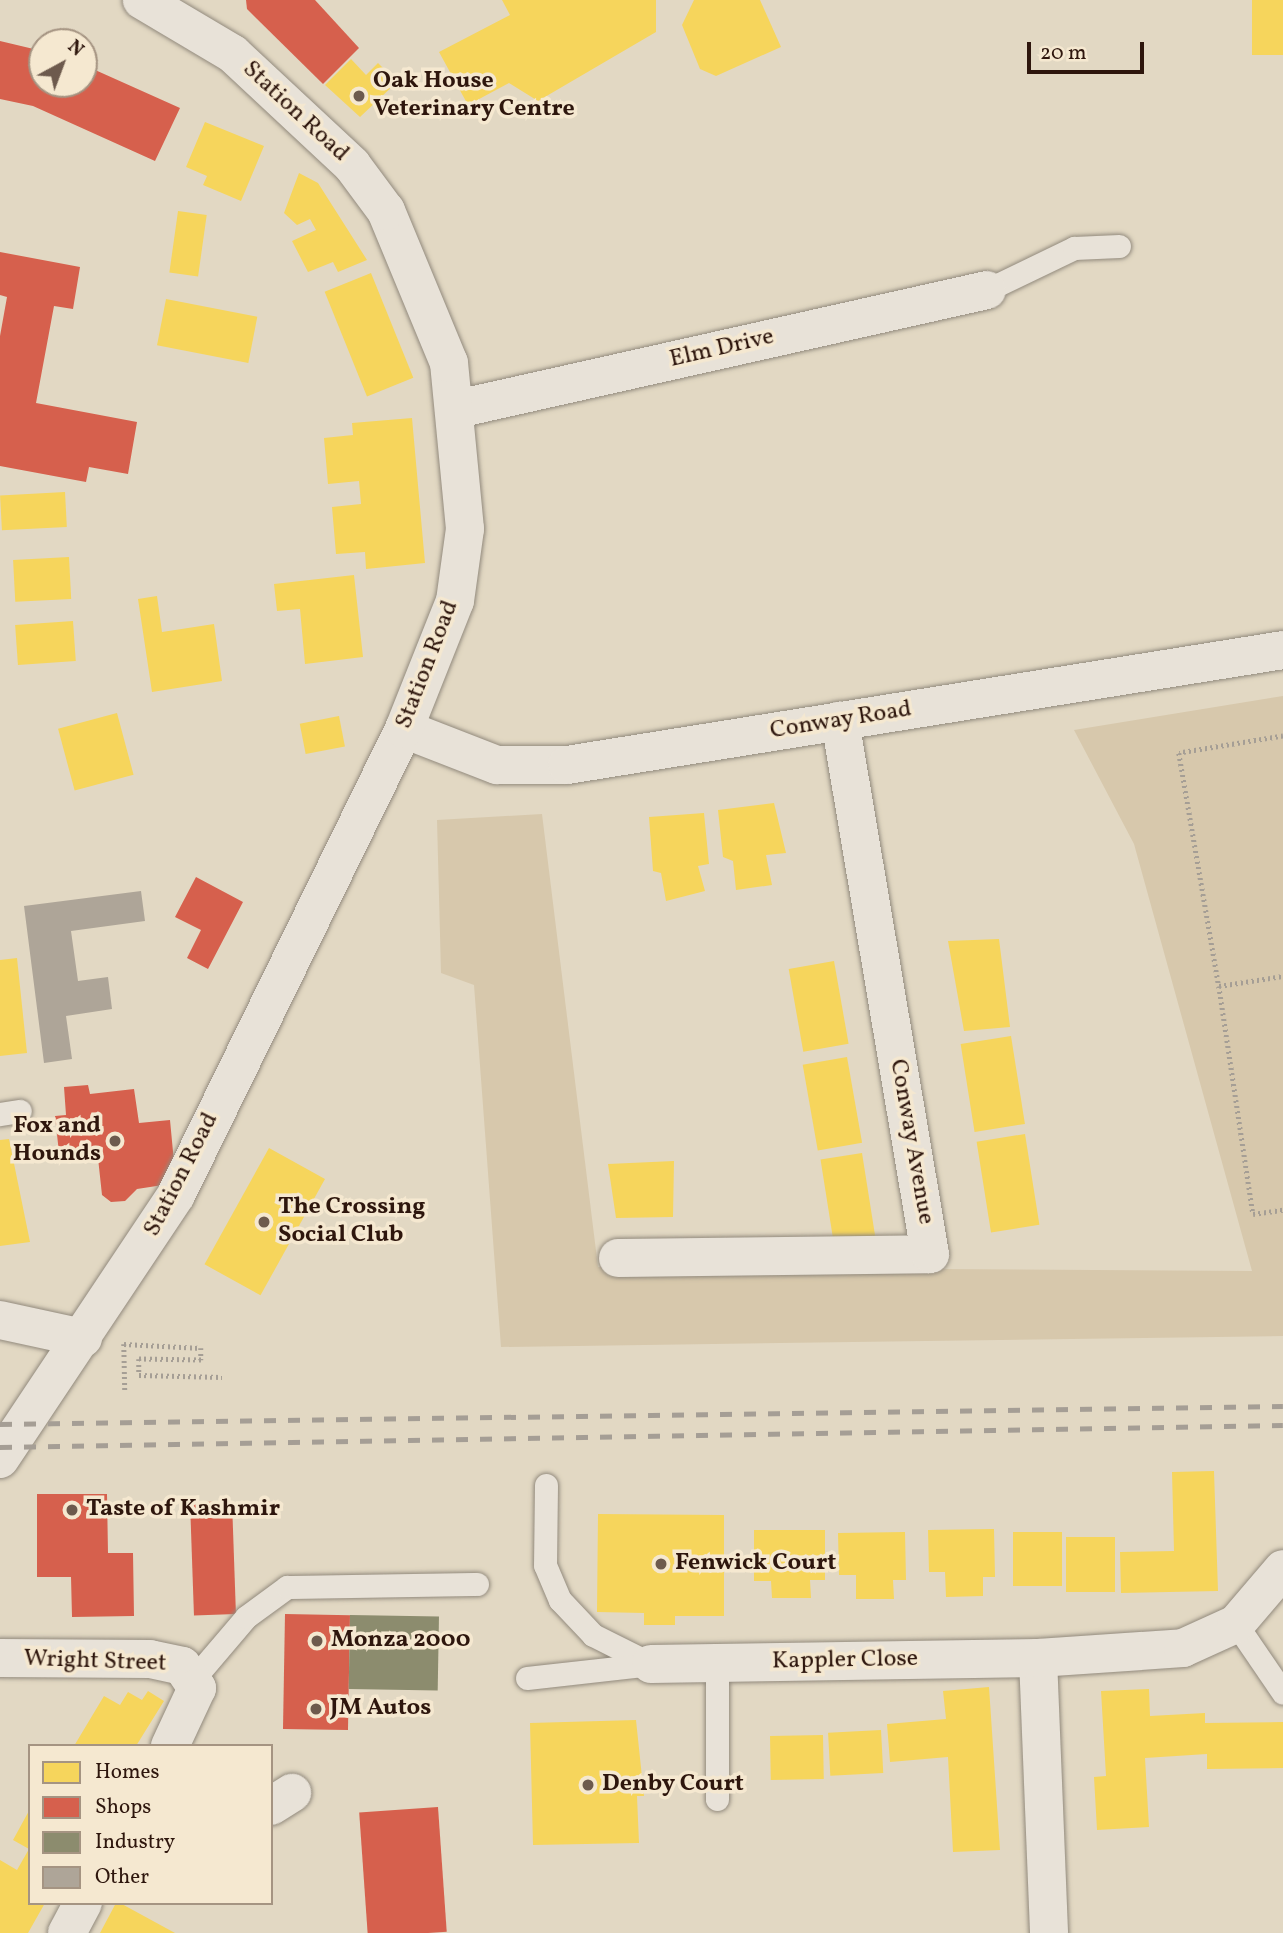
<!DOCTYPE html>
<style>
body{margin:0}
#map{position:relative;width:1283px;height:1933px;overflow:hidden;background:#e2d8c3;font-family:Vollkorn,serif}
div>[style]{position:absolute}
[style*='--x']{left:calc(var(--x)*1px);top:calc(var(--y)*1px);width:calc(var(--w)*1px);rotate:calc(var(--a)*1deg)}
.green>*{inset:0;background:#d7c8ac}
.homes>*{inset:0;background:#f6d55c;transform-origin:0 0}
.shops>*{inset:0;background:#d6604d;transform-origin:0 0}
.industry>*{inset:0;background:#8c8c6e;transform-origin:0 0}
.building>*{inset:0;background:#aea598}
.path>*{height:4.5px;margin-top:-2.25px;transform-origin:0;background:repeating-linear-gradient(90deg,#a59e95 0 2px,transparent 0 5.5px)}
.roads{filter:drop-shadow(0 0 2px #928a7d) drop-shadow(0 0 2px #928a7d)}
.service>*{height:23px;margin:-11.5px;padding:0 11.5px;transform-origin:11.5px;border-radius:11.5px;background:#e8e2d8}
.minor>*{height:38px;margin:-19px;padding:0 19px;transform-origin:19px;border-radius:19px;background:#e8e2d8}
.tertiary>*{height:38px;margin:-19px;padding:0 19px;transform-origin:19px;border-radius:19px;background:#e8e2d8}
.rail>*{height:5px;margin-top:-2.5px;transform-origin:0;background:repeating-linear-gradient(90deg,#a59e95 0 12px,transparent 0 24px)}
.dots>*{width:19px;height:19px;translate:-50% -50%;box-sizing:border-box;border:4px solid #f5e8d0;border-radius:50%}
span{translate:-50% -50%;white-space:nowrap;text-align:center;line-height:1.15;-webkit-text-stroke:7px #f5e8d0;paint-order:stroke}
.poi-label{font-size:24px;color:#2e160d;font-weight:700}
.left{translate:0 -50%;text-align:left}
.right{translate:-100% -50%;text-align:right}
.street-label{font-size:24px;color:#2e160d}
.legend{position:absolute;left:28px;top:1744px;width:245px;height:161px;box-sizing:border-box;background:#f5e8d0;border:2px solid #a59482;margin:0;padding:9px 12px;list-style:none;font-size:21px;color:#2e160d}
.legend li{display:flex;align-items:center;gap:14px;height:35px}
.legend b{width:35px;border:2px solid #a59482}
.north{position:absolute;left:28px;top:28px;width:70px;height:70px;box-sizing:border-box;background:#f5e8d0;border:2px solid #a59482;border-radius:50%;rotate:41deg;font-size:19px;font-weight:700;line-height:28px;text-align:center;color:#2e160d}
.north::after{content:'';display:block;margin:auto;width:24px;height:32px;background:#6d5a4d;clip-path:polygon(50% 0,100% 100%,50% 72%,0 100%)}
.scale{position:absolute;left:1027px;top:42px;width:117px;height:32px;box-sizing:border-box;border:4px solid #2e160d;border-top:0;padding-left:9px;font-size:21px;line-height:24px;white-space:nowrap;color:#2e160d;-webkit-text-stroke:5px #f5e8d0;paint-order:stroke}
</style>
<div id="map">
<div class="green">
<i style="clip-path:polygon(1283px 696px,1283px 1336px,501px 1347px,474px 985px,441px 973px,437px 820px,542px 814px,598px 1267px,1252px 1271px,1134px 844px,1074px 730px)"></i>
</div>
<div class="homes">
<i style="clip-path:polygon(502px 0,656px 0,656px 32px,538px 101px,509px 83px,468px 105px,439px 52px,510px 15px)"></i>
<i style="clip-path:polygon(694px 0,760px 0,781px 47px,716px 76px,700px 69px,682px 25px)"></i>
<i style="left:1252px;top:0;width:31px;height:55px"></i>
<i style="clip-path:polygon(351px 59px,366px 75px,378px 63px,397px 82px,360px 117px,325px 85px)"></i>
<i style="clip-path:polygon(205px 122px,264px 146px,241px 201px,203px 185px,207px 176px,186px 167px)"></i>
<i style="clip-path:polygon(299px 173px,318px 183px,367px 260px,338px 272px,333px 262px,308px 272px,292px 241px,316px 230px,310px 219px,297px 225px,284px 213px)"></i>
<i style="left:178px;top:211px;width:29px;height:62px;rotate:8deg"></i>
<i style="left:371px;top:273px;width:113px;height:50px;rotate:68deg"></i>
<i style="left:166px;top:299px;width:93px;height:47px;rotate:11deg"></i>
<i style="clip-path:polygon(412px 418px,425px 563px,366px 569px,365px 552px,336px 554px,332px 507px,361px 504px,359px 481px,328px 484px,324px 438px,353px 435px,352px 423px)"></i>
<i style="left:65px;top:492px;width:35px;height:65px;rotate:87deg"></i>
<i style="left:69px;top:557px;width:42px;height:56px;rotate:87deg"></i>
<i style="clip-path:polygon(354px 575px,363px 657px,305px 664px,300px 609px,277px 611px,274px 584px)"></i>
<i style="clip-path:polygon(157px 596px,162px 632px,214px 624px,222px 681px,152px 692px,138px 599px)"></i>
<i style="left:73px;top:621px;width:40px;height:58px;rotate:86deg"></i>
<i style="left:117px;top:713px;width:64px;height:61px;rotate:75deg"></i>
<i style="left:339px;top:716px;width:31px;height:40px;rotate:79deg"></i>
<i style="clip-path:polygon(774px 803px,786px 853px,766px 855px,772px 885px,736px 890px,733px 861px,723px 857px,718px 810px)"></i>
<i style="clip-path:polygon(704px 813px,709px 864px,698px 866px,705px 891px,666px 901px,661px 873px,653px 871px,649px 817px)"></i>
<i style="clip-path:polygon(999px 939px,1010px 1027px,964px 1031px,948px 941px)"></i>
<i style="clip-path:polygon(17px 958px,27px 1053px,0 1056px,0 960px)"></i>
<i style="left:834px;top:961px;width:84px;height:46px;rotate:80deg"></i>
<i style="left:1011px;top:1036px;width:89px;height:51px;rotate:81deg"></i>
<i style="left:847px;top:1057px;width:87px;height:45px;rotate:80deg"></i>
<i style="left:1025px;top:1134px;width:92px;height:49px;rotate:81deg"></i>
<i style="clip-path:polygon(9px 1139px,30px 1242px,0 1246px,0 1140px)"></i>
<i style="left:269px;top:1148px;width:64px;height:133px;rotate:29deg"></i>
<i style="left:862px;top:1153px;width:88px;height:42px;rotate:81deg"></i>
<i style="clip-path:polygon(674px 1161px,673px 1217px,616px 1218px,608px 1164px)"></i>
<i style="clip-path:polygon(1214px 1471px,1218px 1591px,1121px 1593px,1120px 1552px,1174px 1551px,1172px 1472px)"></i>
<i style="clip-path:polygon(598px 1514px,724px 1515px,724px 1616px,675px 1616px,675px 1625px,644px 1625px,644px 1613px,597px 1612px)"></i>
<i style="clip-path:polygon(994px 1529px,995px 1577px,983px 1577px,983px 1596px,946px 1597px,945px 1572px,929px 1572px,928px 1530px)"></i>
<i style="clip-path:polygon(754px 1530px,825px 1530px,825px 1580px,810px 1580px,811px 1598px,772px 1598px,771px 1581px,754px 1581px)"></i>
<i style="clip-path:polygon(905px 1532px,906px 1580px,893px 1580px,894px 1599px,856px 1599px,856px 1575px,839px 1575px,838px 1533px)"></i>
<i style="left:1013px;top:1532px;width:49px;height:54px"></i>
<i style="left:1066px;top:1537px;width:49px;height:55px"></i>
<i style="clip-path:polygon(989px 1687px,1000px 1850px,953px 1852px,948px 1757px,890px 1762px,887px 1724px,946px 1719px,943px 1691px)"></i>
<i style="clip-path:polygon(1149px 1689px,1150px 1716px,1205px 1713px,1205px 1723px,1283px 1722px,1283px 1768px,1207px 1769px,1207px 1754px,1145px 1758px,1149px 1827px,1097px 1830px,1094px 1777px,1106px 1776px,1101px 1691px)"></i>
<i style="clip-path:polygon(148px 1691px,164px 1701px,136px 1746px,74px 1746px,104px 1696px,120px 1705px,128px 1692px,142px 1700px)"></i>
<i style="clip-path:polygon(636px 1720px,644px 1796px,637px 1796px,639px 1843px,533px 1845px,530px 1723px)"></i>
<i style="left:881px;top:1730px;width:43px;height:53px;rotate:87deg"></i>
<i style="left:823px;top:1735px;width:44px;height:53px;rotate:89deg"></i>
<i style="clip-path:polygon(30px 1809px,30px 1903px,45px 1903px,28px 1933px,0 1933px,0 1860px,17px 1870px,29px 1849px,13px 1840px)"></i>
<i style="clip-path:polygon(116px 1903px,120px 1903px,175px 1933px,100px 1933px)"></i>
</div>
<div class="shops">
<i style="clip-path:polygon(246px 0,315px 0,359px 48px,323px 84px,247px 9px)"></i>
<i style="clip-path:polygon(0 41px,42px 51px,42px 84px,84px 84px,84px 65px,180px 108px,155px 161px,33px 106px,0 99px)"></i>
<i style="clip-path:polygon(0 252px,80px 267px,73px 309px,54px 306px,36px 403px,137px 422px,128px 474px,89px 467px,86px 482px,0 466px,0 336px,7px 297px,0 295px)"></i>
<i style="clip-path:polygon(196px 877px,243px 902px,208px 969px,187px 958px,201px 930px,175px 917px)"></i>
<i style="clip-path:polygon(88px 1085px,90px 1094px,134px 1089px,139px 1123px,170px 1120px,176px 1183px,137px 1189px,125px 1201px,111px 1202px,102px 1195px,98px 1158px,60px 1162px,55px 1116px,66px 1115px,64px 1087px)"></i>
<i style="clip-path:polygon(37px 1494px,107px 1494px,108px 1553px,133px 1553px,134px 1616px,72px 1617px,71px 1577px,37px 1577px)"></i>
<i style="left:232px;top:1501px;width:113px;height:42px;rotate:88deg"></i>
<i style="left:285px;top:1614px;width:65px;height:115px;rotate:1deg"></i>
<i style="left:438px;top:1807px;width:125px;height:79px;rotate:86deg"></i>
</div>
<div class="industry">
<i style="left:350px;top:1615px;width:89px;height:74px;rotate:1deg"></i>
</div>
<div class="building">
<i style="clip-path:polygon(141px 891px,145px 921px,71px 931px,78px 981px,108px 977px,112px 1009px,66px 1016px,72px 1059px,44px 1063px,24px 906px)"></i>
</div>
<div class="path">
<i style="--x:1283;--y:736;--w:105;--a:170.7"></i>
<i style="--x:1179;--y:753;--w:236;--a:80.3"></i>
<i style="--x:1219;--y:986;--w:65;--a:-8.9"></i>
<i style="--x:1219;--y:986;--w:231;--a:81.5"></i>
<i style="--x:1253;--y:1214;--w:30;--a:-8"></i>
<i style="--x:124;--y:1344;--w:77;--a:3"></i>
<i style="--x:201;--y:1348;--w:12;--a:90"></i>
<i style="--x:201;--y:1360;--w:62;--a:-179.1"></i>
<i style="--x:139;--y:1359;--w:16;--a:90"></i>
<i style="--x:139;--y:1375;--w:83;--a:1.4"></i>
<i style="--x:124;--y:1344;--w:49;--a:88.8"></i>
</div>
<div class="roads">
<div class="service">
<i style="--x:987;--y:290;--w:97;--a:-25.8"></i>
<i style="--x:1074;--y:248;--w:45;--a:-2.5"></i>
<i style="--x:0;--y:1114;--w:20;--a:-9"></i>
<i style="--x:546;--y:1485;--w:80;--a:90.7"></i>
<i style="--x:545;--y:1565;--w:38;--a:67"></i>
<i style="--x:560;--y:1600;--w:48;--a:46.7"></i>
<i style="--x:593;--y:1635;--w:65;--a:26.6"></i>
<i style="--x:1236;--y:1624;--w:83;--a:55.7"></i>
<i style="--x:717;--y:1664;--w:135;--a:90"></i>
<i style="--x:195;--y:1677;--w:79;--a:-49.6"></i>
<i style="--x:246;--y:1617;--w:51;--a:-36.2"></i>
<i style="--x:287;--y:1587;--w:190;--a:-0.9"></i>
<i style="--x:527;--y:1678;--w:125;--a:-6.4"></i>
</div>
<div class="minor">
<i style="--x:457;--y:409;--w:543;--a:-12.65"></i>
<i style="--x:618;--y:1258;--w:312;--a:-0.7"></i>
<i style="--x:930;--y:1254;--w:541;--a:-99.58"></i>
<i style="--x:0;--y:1320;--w:85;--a:12.2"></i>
<i style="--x:0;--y:1658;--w:150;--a:0.4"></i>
<i style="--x:150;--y:1659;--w:33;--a:12"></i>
<i style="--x:182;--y:1666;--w:27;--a:56"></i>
<i style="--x:197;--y:1688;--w:64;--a:115"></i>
<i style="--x:1038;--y:1658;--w:275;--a:87.7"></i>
<i style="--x:651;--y:1664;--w:387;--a:-0.9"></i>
<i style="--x:1038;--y:1658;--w:145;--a:-3.9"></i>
<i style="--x:1183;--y:1648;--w:58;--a:-24.4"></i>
<i style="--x:1236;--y:1624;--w:72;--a:-49.5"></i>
<i style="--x:271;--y:1806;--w:25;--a:-32"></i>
<i style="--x:67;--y:1933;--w:34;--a:-62"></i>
</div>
<div class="tertiary">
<i style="--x:404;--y:729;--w:100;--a:21.2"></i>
<i style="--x:497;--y:765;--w:70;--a:0"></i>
<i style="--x:567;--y:765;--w:725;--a:-9.12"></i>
<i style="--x:0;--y:1459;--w:317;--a:-56.3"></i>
<i style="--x:176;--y:1195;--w:519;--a:-63.93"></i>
<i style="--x:404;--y:729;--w:138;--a:-68.3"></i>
<i style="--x:455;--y:601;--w:73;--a:-82.1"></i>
<i style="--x:465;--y:529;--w:167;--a:-95.5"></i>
<i style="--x:449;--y:363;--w:165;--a:-112.5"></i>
<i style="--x:386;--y:211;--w:57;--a:-126.5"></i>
<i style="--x:352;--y:165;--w:163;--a:-137"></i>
<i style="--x:233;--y:54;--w:106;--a:-149.3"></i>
</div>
</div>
<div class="rail">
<i style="--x:0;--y:1424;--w:1283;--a:-0.8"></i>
<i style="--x:0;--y:1447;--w:1283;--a:-0.98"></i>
</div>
<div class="dots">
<i style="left:359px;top:96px;background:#6d5a4d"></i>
<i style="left:115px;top:1141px;background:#6d5a4d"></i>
<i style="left:264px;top:1222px;background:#6d5a4d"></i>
<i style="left:72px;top:1510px;background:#6d5a4d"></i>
<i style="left:661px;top:1564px;background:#6d5a4d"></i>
<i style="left:317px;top:1641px;background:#6d5a4d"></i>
<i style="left:316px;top:1709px;background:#6d5a4d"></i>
<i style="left:588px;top:1785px;background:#6d5a4d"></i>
</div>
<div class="poi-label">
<span class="left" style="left:373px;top:96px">Oak House<br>Veterinary Centre</span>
<span class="right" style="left:101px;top:1141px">Fox and<br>Hounds</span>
<span class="left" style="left:278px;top:1222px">The Crossing<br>Social Club</span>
<span class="left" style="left:86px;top:1510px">Taste of Kashmir</span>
<span class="left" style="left:675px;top:1564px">Fenwick Court</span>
<span class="left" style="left:331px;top:1641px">Monza 2000</span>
<span class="left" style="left:330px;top:1709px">JM Autos</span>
<span class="left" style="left:602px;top:1785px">Denby Court</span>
</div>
<div class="street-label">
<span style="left:295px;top:112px;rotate:43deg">Station Road</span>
<span style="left:722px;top:349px;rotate:-13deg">Elm Drive</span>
<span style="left:428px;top:665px;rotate:-69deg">Station Road</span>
<span style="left:841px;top:721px;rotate:-9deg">Conway Road</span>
<span style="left:911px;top:1142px;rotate:80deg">Conway Avenue</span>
<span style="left:182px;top:1175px;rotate:-63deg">Station Road</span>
<span style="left:845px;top:1661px;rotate:-1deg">Kappler Close</span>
<span style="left:95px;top:1662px;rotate:2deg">Wright Street</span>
</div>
<ul class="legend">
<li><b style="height:19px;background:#f6d55c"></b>Homes</li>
<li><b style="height:19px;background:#d6604d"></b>Shops</li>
<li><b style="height:19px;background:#8c8c6e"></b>Industry</li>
<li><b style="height:19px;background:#aea598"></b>Other</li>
</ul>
<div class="north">N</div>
<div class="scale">20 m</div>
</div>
